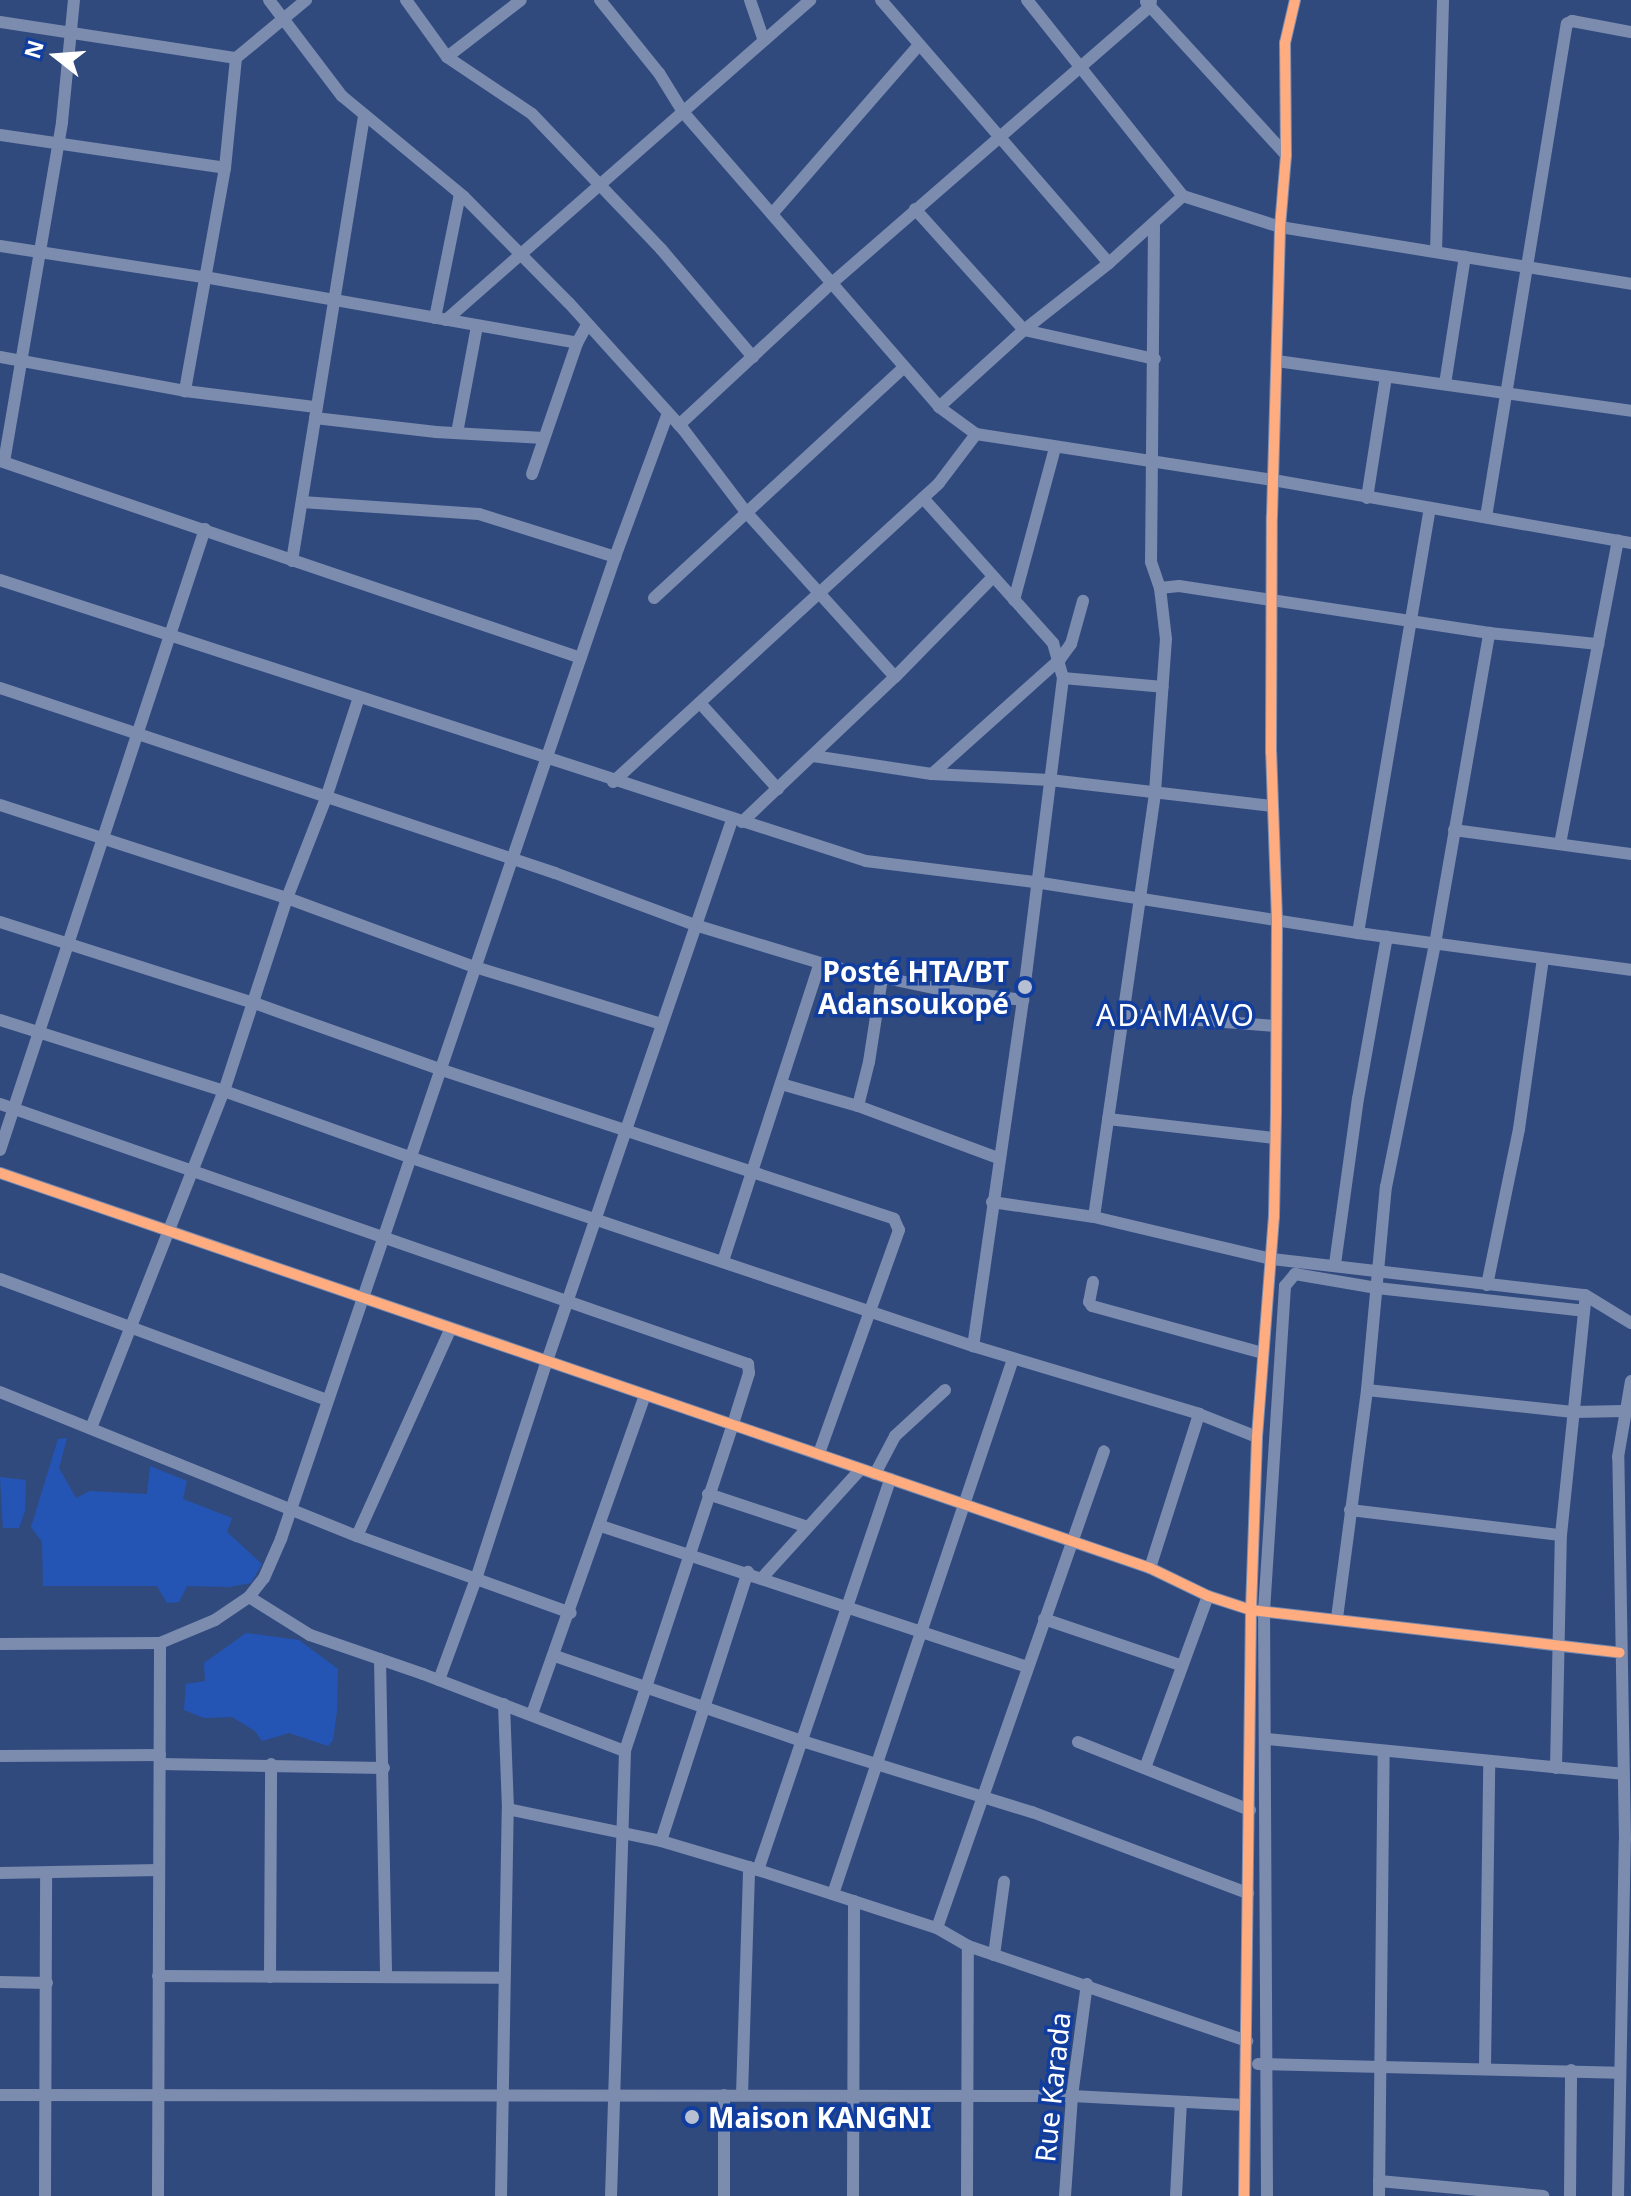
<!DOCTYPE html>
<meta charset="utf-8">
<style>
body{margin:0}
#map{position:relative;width:1631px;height:2196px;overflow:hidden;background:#314a7e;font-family:"Noto Sans",sans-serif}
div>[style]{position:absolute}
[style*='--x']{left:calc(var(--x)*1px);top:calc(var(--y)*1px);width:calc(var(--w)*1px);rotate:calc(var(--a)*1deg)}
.green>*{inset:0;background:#2555b4}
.minor>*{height:12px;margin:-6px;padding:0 6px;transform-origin:6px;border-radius:6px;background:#7c8caf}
.cycleway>*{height:10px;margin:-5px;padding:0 5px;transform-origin:5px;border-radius:5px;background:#ffac80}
.dots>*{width:22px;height:22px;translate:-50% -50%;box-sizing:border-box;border:4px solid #113e9e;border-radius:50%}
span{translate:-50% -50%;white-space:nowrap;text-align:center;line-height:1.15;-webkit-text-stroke:7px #113e9e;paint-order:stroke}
.poi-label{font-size:28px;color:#fff;font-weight:700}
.right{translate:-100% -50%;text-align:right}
.left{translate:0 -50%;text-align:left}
.street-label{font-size:28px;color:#fff}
.neighbourhood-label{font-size:30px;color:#fff;letter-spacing:2px}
.north{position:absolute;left:16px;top:16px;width:80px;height:80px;-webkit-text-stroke:6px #113e9e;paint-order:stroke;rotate:287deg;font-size:22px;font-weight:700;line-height:32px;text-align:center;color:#fff}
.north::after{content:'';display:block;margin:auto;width:28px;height:36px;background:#fff;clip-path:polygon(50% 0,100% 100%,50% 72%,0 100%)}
</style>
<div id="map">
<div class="green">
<i style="clip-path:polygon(67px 1438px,59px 1468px,76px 1498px,90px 1491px,147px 1494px,150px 1466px,187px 1481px,183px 1499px,232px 1518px,227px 1532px,262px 1564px,251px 1583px,229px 1587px,187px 1586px,179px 1602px,167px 1603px,157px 1586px,43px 1586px,42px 1542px,31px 1527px,58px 1439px)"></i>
<i style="clip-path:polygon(0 1477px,26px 1480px,25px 1511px,19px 1528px,3px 1528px)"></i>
<i style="clip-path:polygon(246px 1633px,299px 1640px,338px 1669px,337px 1711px,333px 1740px,328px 1746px,289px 1733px,262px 1741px,255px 1731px,232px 1717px,204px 1718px,184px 1710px,186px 1684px,205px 1681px,204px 1663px)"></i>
</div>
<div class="minor">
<i style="--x:269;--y:0;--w:121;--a:52.8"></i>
<i style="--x:342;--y:96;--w:158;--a:39.6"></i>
<i style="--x:464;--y:197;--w:149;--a:45.3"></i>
<i style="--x:569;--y:303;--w:170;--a:47.9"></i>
<i style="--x:683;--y:429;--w:104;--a:52.8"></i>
<i style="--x:746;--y:512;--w:222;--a:47.9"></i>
<i style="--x:406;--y:0;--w:70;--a:54.3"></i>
<i style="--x:447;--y:57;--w:102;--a:33.8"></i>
<i style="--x:532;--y:114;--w:187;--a:46.3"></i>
<i style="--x:661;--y:249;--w:142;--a:49.6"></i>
<i style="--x:600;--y:0;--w:94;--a:51.1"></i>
<i style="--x:659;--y:73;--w:46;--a:58.4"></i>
<i style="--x:683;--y:112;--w:391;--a:49"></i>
<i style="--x:939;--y:407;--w:46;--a:36.1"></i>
<i style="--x:976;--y:434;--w:301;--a:8.8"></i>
<i style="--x:1273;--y:480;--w:364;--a:10"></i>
<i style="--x:750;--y:0;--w:43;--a:71.1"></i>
<i style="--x:881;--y:0;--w:348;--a:49.1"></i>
<i style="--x:1027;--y:0;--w:251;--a:51.5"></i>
<i style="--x:1183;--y:196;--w:102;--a:17.7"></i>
<i style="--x:1280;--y:227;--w:356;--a:9.2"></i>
<i style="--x:1146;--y:2;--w:207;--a:47.5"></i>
<i style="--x:0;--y:22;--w:239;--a:8.7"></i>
<i style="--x:236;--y:58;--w:111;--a:95.7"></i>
<i style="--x:225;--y:168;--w:227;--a:100.2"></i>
<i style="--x:447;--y:57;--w:93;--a:-37.6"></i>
<i style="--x:236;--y:58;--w:91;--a:-39.6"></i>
<i style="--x:0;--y:135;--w:227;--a:8.3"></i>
<i style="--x:915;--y:209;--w:163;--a:48"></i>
<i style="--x:1024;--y:330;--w:134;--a:12.5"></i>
<i style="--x:772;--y:214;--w:223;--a:-49"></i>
<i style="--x:1154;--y:224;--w:338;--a:90.5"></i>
<i style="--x:1151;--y:562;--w:28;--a:71"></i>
<i style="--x:1160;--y:588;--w:19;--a:-6"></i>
<i style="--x:1179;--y:586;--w:314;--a:8.6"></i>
<i style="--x:1489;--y:633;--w:110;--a:5.8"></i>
<i style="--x:0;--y:246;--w:212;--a:8.7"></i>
<i style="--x:210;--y:278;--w:373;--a:10"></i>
<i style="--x:1436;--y:252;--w:252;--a:-88.4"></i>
<i style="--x:435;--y:318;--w:126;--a:-78.6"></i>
<i style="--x:446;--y:320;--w:485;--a:-41.3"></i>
<i style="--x:0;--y:357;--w:188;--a:10.4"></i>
<i style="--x:185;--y:391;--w:132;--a:7"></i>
<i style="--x:1277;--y:361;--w:358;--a:8"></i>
<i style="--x:1445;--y:384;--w:129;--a:-81.1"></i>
<i style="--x:939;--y:407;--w:115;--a:-42.2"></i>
<i style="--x:1024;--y:330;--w:108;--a:-38.2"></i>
<i style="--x:1109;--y:263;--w:100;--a:-42.2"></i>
<i style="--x:315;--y:418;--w:122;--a:6.6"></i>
<i style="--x:436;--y:432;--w:108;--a:3.2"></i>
<i style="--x:679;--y:425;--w:209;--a:-42.9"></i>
<i style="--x:832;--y:283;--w:421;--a:-41"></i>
<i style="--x:1150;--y:7;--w:7;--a:-82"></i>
<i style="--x:457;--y:433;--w:109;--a:-79.4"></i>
<i style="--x:0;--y:461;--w:613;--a:18.73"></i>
<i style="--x:4;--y:462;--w:345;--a:-80.3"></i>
<i style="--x:62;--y:122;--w:123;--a:-84.4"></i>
<i style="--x:532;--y:474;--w:139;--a:-71"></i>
<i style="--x:577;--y:343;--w:21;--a:-61"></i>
<i style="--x:923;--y:498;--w:195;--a:48.1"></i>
<i style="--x:1053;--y:643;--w:36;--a:74"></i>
<i style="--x:1063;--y:678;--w:324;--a:97.1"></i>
<i style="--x:1023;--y:1000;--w:350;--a:98.2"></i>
<i style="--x:1367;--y:498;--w:123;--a:-81.1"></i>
<i style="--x:302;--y:502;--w:177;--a:3.9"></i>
<i style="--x:479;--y:514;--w:143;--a:17.5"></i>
<i style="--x:1486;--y:517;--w:500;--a:-80.7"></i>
<i style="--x:1567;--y:24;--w:6;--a:-31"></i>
<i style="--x:1572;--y:21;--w:60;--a:10.6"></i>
<i style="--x:292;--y:561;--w:452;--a:-80.8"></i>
<i style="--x:0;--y:580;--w:910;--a:17.98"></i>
<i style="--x:866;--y:861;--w:170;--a:7.1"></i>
<i style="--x:1035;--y:882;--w:327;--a:9"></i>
<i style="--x:1358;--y:933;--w:275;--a:7.7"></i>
<i style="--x:654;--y:598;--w:340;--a:-42.7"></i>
<i style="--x:1014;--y:600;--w:157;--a:-74.9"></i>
<i style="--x:1063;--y:678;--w:100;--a:5.1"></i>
<i style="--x:0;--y:688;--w:585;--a:18.43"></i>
<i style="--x:555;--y:873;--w:149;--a:20.4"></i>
<i style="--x:695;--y:925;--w:144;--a:16.9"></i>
<i style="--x:833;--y:967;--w:112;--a:11.8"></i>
<i style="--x:943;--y:990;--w:81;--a:7.1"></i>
<i style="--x:700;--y:703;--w:116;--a:47.8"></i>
<i style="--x:813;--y:756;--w:120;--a:8.6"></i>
<i style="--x:932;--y:774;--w:118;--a:2.9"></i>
<i style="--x:1050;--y:780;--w:224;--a:6.7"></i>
<i style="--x:932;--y:774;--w:172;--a:-41.9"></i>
<i style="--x:1060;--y:659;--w:19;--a:-54"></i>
<i style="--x:1071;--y:644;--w:45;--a:-74.4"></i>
<i style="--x:613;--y:782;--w:442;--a:-42.5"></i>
<i style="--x:939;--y:483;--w:61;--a:-52.9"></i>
<i style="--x:0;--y:805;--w:302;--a:18"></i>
<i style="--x:287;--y:898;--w:200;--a:20.2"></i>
<i style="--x:475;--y:967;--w:195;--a:17"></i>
<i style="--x:742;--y:822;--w:211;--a:-43.5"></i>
<i style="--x:895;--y:677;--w:140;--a:-45.6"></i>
<i style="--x:1454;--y:830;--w:179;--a:7.7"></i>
<i style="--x:1560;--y:844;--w:309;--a:-79.2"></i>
<i style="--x:0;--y:922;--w:267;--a:17.7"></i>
<i style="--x:254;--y:1003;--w:196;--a:19.6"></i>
<i style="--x:439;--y:1069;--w:479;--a:18.2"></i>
<i style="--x:894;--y:1219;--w:12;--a:66"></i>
<i style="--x:899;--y:1230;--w:238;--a:109.7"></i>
<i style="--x:1358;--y:933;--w:430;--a:-80.4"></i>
<i style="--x:1123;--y:1014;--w:153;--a:4.5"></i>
<i style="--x:0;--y:1020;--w:235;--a:17.6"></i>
<i style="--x:224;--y:1091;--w:196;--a:19.6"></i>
<i style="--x:409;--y:1157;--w:595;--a:18.53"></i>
<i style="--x:973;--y:1346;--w:236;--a:16.7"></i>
<i style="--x:1199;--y:1414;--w:62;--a:21.6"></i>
<i style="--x:781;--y:1084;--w:80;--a:15.9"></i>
<i style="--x:858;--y:1106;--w:149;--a:20.4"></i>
<i style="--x:0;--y:1104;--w:792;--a:19.17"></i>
<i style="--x:748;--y:1364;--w:9;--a:84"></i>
<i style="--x:749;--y:1373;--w:53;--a:107.4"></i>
<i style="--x:733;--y:1424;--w:344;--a:108.3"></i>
<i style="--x:625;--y:1751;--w:445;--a:91.8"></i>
<i style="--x:858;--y:1106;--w:45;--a:-76"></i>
<i style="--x:869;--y:1062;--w:85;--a:-81.2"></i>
<i style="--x:1108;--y:1119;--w:168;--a:6.5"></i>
<i style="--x:0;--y:1150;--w:654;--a:-71.73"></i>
<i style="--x:0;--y:1173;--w:1216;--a:18.96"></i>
<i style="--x:1150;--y:1568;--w:64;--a:25.8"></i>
<i style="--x:1208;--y:1596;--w:45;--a:18"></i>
<i style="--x:1251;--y:1610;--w:371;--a:6.6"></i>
<i style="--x:992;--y:1202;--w:103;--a:8.4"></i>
<i style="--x:1094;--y:1217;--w:183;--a:13.3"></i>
<i style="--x:1272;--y:1259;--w:315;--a:6.6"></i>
<i style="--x:1585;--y:1295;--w:54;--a:31.3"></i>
<i style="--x:1094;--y:1217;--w:429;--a:-81.8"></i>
<i style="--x:1155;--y:792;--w:153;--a:-85.9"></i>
<i style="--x:1166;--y:639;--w:51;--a:-96.7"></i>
<i style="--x:723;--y:1261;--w:313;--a:-72"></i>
<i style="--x:1335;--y:1264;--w:167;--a:-82.1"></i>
<i style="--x:1358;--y:1099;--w:165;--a:-79.9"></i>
<i style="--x:0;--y:1279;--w:349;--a:20.3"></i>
<i style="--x:1093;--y:1282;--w:20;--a:101"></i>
<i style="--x:1089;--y:1302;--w:5;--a:53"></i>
<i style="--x:1092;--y:1306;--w:177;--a:15.4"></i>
<i style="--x:1487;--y:1285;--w:159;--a:-78.4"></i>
<i style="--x:1519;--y:1129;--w:172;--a:-82"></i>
<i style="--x:1367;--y:1390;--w:207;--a:6.1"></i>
<i style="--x:1573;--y:1412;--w:51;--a:-1.1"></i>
<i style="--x:0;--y:1392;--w:385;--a:22"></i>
<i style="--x:357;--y:1536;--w:227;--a:19.8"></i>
<i style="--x:91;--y:1428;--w:362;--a:-68.5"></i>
<i style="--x:224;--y:1091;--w:203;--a:-71.9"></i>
<i style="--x:287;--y:898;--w:107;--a:-68.7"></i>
<i style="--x:326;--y:798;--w:106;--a:-71.9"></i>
<i style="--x:875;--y:1474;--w:43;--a:-62.2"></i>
<i style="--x:895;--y:1436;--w:68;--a:-42.6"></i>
<i style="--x:708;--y:1494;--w:105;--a:18.3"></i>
<i style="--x:1350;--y:1510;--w:212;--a:6.8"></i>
<i style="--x:601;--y:1526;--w:449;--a:18.3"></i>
<i style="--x:357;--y:1536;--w:228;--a:-65.7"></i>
<i style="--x:1150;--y:1568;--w:162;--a:-72.3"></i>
<i style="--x:762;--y:1578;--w:147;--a:-47.8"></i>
<i style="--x:249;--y:1597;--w:72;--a:31.9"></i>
<i style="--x:310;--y:1635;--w:120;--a:19"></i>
<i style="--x:423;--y:1674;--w:216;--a:20.9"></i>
<i style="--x:1337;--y:1618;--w:230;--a:-82.5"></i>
<i style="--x:1367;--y:1390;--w:204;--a:-84.7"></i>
<i style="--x:1386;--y:1187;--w:248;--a:-78.6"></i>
<i style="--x:1435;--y:944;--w:316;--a:-80.1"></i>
<i style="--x:1044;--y:1619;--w:144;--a:18.7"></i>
<i style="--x:0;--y:1644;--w:160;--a:-0.4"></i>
<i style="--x:160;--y:1643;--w:60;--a:-22.7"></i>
<i style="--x:215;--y:1620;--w:41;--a:-34.1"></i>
<i style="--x:249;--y:1597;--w:24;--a:-52"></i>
<i style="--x:264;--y:1578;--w:43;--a:-66.4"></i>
<i style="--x:281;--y:1539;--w:1037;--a:-71.22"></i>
<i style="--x:615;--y:557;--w:153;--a:-69.8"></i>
<i style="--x:555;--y:1656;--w:261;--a:19"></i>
<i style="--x:802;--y:1741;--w:241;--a:17.2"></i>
<i style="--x:1032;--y:1812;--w:231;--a:20.6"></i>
<i style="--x:380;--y:1659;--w:317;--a:88.9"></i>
<i style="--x:439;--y:1680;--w:108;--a:-69.9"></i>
<i style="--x:476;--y:1579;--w:229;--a:-72"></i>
<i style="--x:547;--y:1361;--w:572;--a:-71.12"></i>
<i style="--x:532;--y:1714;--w:338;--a:-70.5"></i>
<i style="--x:1267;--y:1739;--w:357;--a:5.6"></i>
<i style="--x:1078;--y:1742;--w:185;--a:21.6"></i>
<i style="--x:0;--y:1756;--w:160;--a:-0.4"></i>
<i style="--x:160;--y:1764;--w:224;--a:1"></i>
<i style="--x:1145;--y:1768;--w:183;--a:-69.9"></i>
<i style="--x:1556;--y:1768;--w:233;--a:-88.8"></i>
<i style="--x:1561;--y:1535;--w:234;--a:-84.1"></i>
<i style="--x:508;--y:1809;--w:156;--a:11.8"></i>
<i style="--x:661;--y:1841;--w:101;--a:16.6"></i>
<i style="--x:758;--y:1870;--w:188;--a:18"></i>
<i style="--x:937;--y:1928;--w:36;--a:30"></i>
<i style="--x:968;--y:1946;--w:295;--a:18.8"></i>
<i style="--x:661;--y:1841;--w:283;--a:-72.1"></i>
<i style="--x:758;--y:1870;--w:413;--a:-71.3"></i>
<i style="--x:0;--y:1873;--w:159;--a:-1.1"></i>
<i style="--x:833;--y:1894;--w:564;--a:-71.4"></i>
<i style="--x:937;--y:1928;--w:505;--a:-70.7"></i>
<i style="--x:994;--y:1955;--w:74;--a:-82.2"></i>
<i style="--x:158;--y:1976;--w:344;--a:0.3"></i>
<i style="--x:270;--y:1977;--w:213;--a:-89.7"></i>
<i style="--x:0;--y:1982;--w:47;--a:1.2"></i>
<i style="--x:1258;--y:2064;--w:360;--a:1.4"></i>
<i style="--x:1485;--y:2068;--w:305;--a:-89.2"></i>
<i style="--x:0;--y:2095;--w:1072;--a:0.05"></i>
<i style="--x:1072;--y:2096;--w:173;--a:3"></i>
<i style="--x:742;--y:2095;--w:228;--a:-88.2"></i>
<i style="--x:1379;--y:2181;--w:165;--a:5.2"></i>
<i style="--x:45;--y:2196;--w:322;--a:-89.8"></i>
<i style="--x:158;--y:2196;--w:553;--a:-89.79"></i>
<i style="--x:501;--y:2196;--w:387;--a:-89"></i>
<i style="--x:508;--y:1809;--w:105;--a:-92.2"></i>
<i style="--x:724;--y:2196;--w:101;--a:-90"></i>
<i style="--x:853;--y:2196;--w:295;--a:-89.8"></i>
<i style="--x:967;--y:2196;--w:250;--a:-89.8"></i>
<i style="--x:1065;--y:2196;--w:100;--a:-86"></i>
<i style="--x:1072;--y:2096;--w:113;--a:-82.4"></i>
<i style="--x:1176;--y:2196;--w:94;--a:-87"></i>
<i style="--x:1244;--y:2196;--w:586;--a:-89.32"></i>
<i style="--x:1251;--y:1610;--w:173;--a:-88"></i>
<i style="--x:1257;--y:1437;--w:221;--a:-85.6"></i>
<i style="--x:1274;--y:1217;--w:106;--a:-88.9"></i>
<i style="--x:1276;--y:1111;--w:191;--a:-89.7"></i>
<i style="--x:1277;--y:920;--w:168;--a:-92"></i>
<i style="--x:1271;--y:752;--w:236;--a:-89.8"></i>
<i style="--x:1272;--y:516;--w:289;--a:-88.4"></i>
<i style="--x:1280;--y:227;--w:72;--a:-85.2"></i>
<i style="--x:1286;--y:155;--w:112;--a:-90.5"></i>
<i style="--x:1285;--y:43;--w:44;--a:-76.9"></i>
<i style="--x:1267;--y:2196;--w:585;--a:-90.29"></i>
<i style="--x:1264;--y:1611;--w:326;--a:-86.3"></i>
<i style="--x:1285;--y:1286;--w:16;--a:-50"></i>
<i style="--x:1295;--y:1274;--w:83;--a:9.7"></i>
<i style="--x:1377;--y:1288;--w:208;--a:6.3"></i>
<i style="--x:1379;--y:2196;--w:443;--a:-89.4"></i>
<i style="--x:1570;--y:2196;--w:126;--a:-89.5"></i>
<i style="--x:1618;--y:2196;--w:356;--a:-88.9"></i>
<i style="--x:1625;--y:1840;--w:383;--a:-91"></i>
<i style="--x:1618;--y:1457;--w:77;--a:-80.3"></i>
</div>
<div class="cycleway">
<i style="--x:0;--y:1173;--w:1216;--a:18.96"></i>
<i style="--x:1150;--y:1568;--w:64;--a:25.8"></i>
<i style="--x:1208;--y:1596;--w:45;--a:18"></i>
<i style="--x:1251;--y:1610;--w:371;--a:6.6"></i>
<i style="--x:1244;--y:2196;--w:586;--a:-89.32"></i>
<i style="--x:1251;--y:1610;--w:173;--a:-88"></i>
<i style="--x:1257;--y:1437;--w:221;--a:-85.6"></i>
<i style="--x:1274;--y:1217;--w:106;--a:-88.9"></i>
<i style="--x:1276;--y:1111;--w:191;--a:-89.7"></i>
<i style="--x:1277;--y:920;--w:168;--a:-92"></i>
<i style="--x:1271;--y:752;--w:236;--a:-89.8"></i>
<i style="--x:1272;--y:516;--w:289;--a:-88.4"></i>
<i style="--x:1280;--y:227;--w:72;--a:-85.2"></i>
<i style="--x:1286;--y:155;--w:112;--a:-90.5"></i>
<i style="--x:1285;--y:43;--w:44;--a:-76.9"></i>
</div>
<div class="dots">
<i style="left:1025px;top:987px;background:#b7c0d2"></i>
<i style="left:692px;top:2117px;background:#b7c0d2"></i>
</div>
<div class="poi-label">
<span class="right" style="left:1009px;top:987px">Posté HTA/BT<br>Adansoukopé</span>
<span class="left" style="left:708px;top:2117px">Maison KANGNI</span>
</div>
<div class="street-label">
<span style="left:1052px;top:2087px;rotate:-84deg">Rue Karada</span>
</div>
<div class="neighbourhood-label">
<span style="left:1176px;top:1015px">ADAMAVO</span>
</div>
<div class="north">N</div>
</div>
